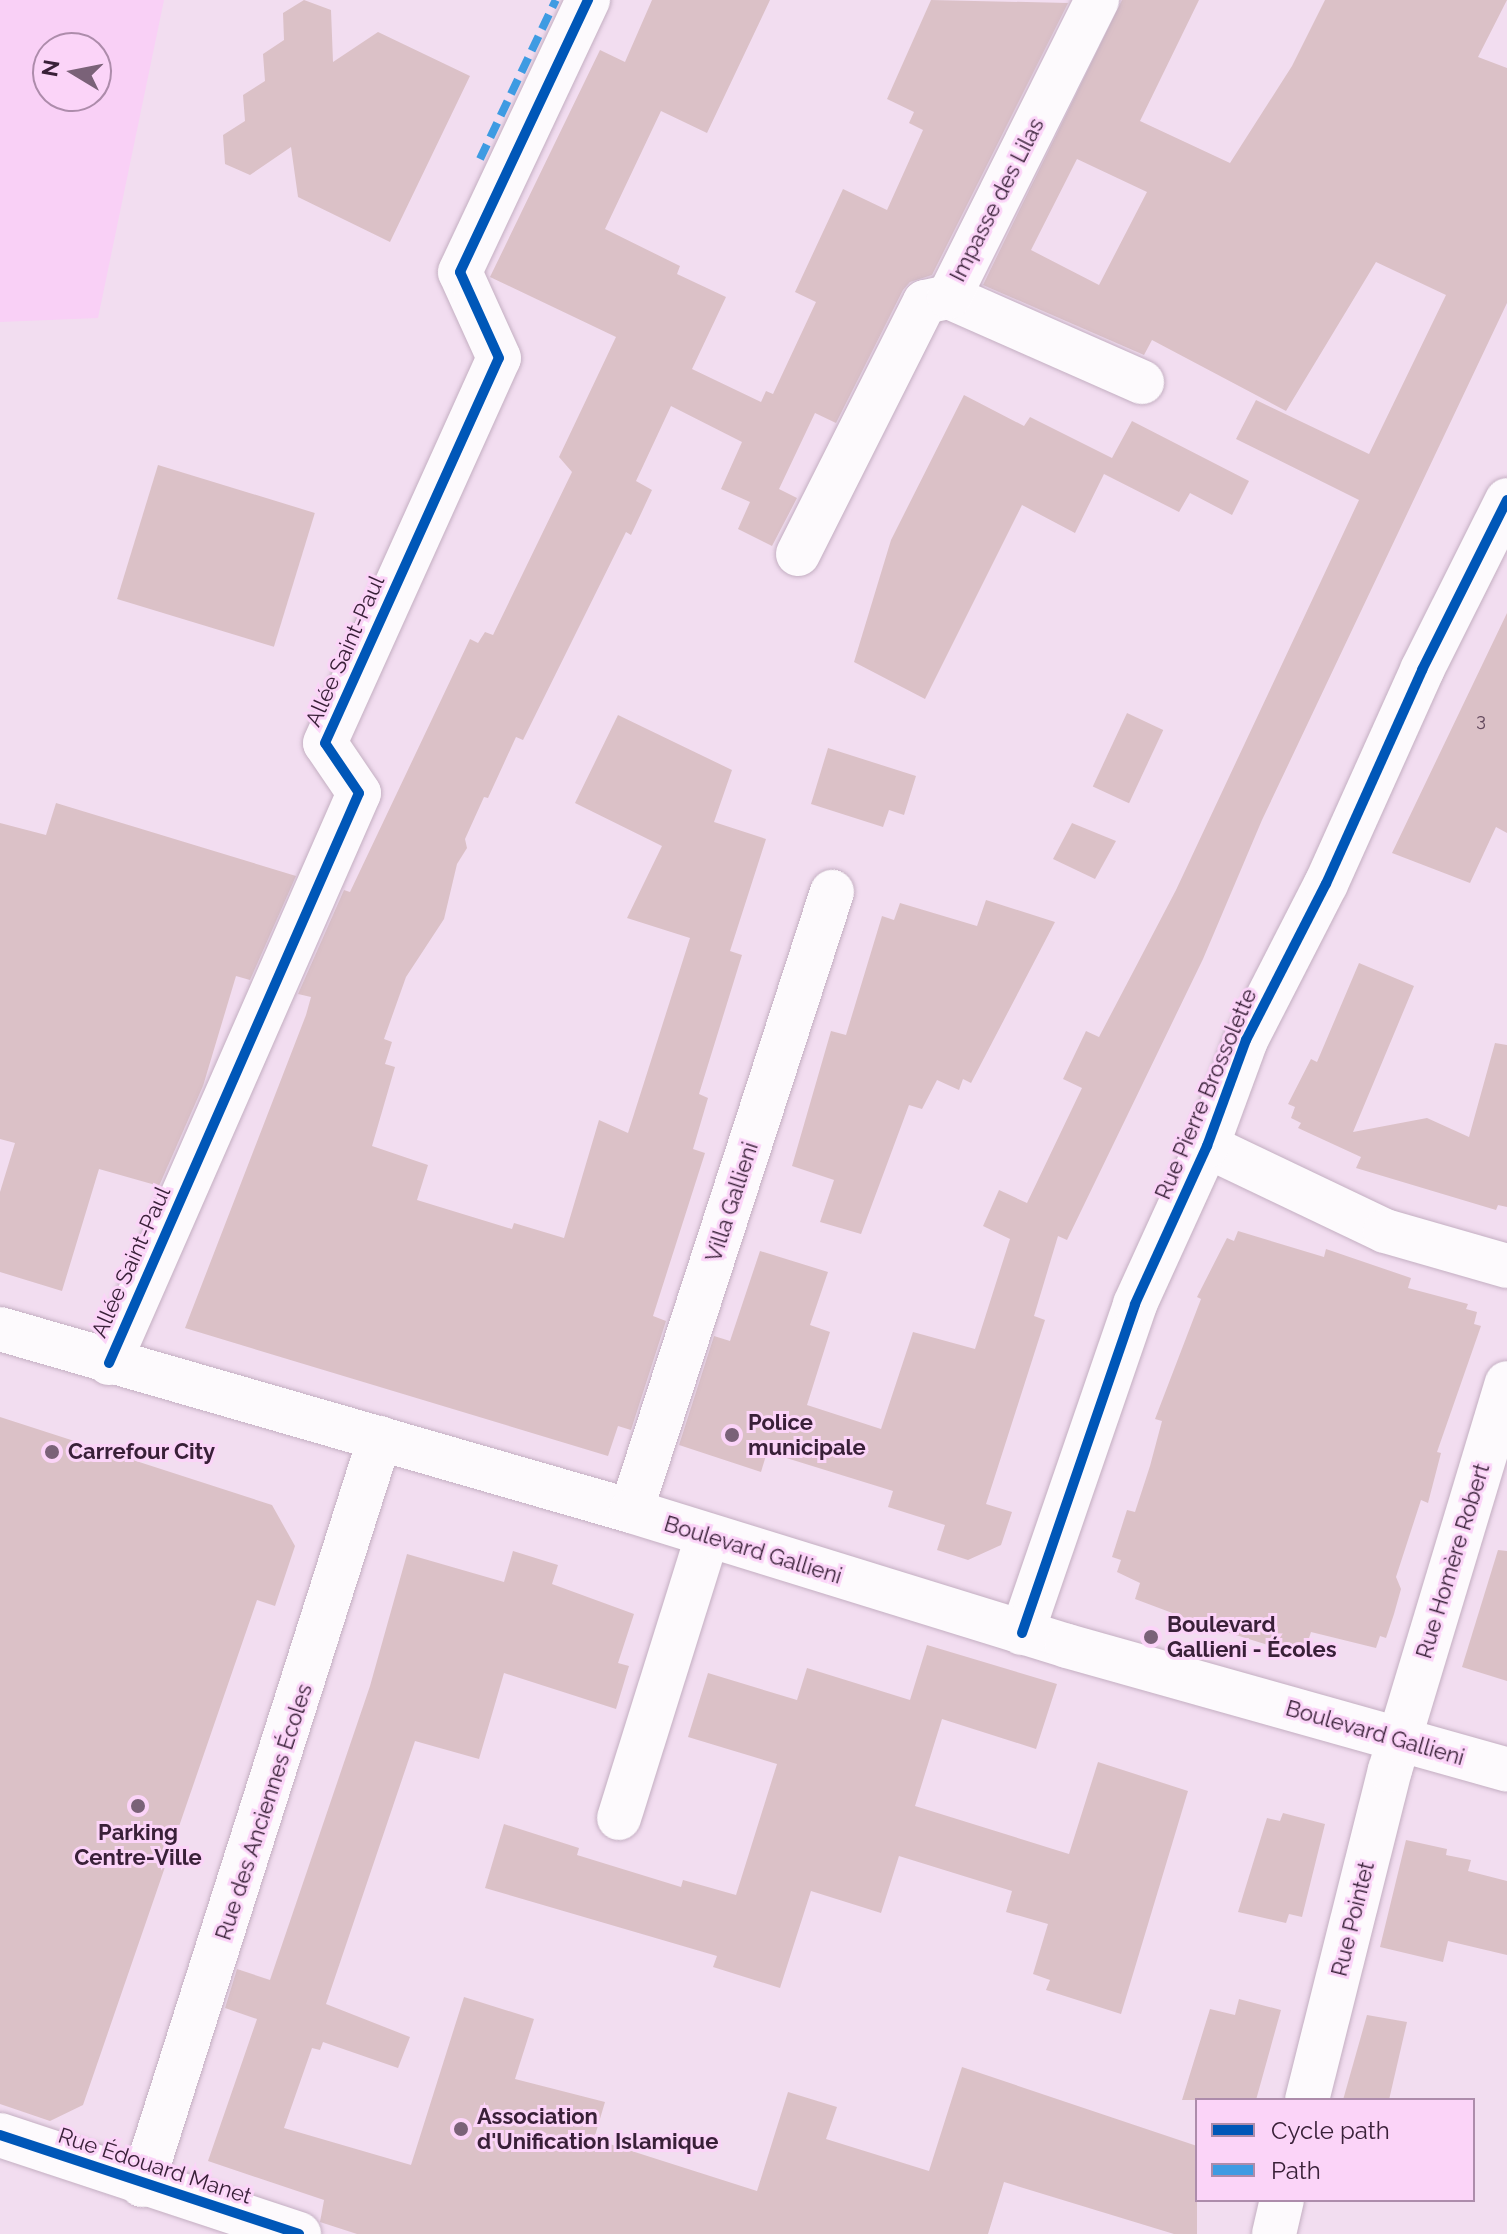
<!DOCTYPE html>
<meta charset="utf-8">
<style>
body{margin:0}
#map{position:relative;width:1507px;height:2234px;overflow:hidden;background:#f2ddf0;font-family:Raleway,sans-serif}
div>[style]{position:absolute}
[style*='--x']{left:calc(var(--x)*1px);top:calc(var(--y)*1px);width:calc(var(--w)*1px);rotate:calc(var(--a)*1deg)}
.built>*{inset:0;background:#f9d0f6}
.building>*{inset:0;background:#dbc1c7;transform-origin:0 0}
.roads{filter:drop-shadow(0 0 2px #c4afc2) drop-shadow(0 0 2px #c4afc2)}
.minor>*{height:44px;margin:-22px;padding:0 22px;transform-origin:22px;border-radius:22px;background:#fdfafd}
.major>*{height:44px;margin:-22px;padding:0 22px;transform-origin:22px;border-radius:22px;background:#fdfafd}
.quiet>*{height:8px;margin-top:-4px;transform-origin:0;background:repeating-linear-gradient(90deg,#3e9be2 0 16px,transparent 0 24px)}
.cycleway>*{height:10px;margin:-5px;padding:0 5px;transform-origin:5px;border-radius:5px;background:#0057b8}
.dots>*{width:22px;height:22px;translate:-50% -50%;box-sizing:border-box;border:4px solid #fbd4f8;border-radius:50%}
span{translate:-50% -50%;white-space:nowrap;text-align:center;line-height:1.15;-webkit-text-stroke:6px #fbd4f8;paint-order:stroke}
.number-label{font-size:18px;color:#62485c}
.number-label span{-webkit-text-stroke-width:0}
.street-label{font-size:22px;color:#392038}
.poi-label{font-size:22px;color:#392038;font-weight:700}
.left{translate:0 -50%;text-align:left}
.legend{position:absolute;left:1195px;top:2098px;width:280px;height:104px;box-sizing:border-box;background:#fbd4f8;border:2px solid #ad8cab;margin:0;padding:10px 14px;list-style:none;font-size:24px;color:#392038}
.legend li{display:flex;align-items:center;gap:16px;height:40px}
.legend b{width:40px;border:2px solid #ad8cab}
.north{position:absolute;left:32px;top:32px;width:80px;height:80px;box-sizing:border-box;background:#fbd4f8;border:2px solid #ad8cab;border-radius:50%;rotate:280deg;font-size:22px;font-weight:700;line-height:32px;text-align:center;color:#392038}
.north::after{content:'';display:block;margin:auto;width:28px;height:36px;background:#7a6278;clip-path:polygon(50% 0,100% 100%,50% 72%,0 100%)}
</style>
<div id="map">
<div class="built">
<i style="clip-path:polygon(evenodd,0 0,164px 0,98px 318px,0 322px,0 0,48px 48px,96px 48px,96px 96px,48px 96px,48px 48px)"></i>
</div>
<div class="building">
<i style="clip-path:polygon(304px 0,331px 10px,333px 62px,378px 32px,470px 76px,390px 242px,298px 197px,291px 147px,250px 175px,225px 164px,223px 135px,245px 121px,243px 95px,265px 81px,263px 54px,284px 40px,283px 13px)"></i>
<i style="clip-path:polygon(652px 0,770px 0,707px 133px,661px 111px,605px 229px,680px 266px,677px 274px,726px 297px,692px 369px,761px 402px,766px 391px,773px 394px,816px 302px,795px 292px,843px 189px,887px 210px,923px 130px,909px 123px,914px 112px,887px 99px,931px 0,1068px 3px,932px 275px,910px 282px,903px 290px,836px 423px,815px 413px,779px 489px,797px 498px,772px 546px,738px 529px,750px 502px,721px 489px,742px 442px,671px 406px,636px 481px,652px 490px,631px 535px,626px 532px,523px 740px,516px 737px,488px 798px,484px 797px,465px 839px,467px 848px,457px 864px,444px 919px,406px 977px,384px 1039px,392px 1042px,385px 1064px,395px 1067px,372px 1146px,428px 1165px,417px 1200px,512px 1229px,514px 1223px,564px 1238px,599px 1120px,628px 1133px,690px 938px,627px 918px,662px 846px,575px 803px,618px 715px,732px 770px,714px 822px,766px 839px,730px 951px,742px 955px,699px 1094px,708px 1098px,693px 1149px,705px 1153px,653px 1316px,666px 1321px,631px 1430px,618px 1426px,608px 1456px,185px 1328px,306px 1015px,311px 997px,298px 994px,344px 890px,350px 892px,470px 639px,478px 643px,485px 632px,493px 635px,572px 472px,559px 457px,616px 337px,490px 277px,600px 50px,625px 62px)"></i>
<i style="clip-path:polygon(evenodd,1122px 0,1199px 0,1140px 121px,1230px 163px,1292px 66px,1325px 0,1507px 0,1478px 57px,1507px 68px,1507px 303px,1262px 820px,1203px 959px,1067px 1240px,1058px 1236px,1034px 1316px,1045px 1320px,986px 1504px,1012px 1512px,1001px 1545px,968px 1560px,937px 1550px,945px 1525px,888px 1507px,893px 1491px,767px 1452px,761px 1472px,679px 1445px,714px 1336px,730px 1341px,760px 1251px,828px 1272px,810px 1325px,830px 1332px,807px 1405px,881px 1429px,913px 1332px,975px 1349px,1010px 1239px,983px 1226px,999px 1190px,1027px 1203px,1082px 1088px,1063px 1079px,1086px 1031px,1099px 1037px,1176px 890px,1359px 500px,1236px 439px,1256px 400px,1369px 454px,1446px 295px,1376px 262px,1286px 411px,1152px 340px,1144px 355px,983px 285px,1122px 0,1077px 159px,1147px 192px,1099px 285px,1031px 250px,1077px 159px)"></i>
<i style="clip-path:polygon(964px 395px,1024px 426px,1030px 417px,1112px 458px,1132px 421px,1249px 481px,1232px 515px,1190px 493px,1179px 512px,1104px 474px,1075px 533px,1022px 505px,925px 699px,854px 662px,891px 540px)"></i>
<i style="left:158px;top:465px;width:164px;height:140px;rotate:17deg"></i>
<i style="clip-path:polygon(1507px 613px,1507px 833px,1496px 827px,1470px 883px,1392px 853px)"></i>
<i style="left:1127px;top:713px;width:40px;height:81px;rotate:25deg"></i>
<i style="clip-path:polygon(828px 748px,916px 776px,904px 815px,889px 810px,883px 827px,811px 804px)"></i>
<i style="clip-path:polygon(56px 803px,296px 876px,250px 980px,236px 976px,203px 1086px,159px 1186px,99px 1169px,62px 1291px,0 1272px,0 1192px,15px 1143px,0 1139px,0 823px,46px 835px)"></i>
<i style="clip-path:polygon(1072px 823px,1116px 841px,1095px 879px,1053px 859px)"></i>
<i style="clip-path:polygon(986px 900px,1055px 922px,971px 1083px,963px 1079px,959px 1090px,937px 1080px,922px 1109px,909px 1105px,861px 1234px,820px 1222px,834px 1180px,792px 1166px,831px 1031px,846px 1035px,882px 916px,894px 920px,900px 903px,977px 926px)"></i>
<i style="clip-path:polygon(1359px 963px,1414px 986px,1353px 1132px,1427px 1118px,1469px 1137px,1495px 1043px,1507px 1045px,1507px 1207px,1498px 1205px,1496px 1210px,1356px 1168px,1361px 1157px,1298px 1128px,1301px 1123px,1291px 1118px,1295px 1107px,1288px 1104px,1311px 1059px,1317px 1062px)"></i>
<i style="clip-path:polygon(1238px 1231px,1324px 1257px,1326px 1249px,1411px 1278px,1408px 1288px,1468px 1304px,1466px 1309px,1477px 1312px,1474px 1324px,1481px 1326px,1437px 1452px,1441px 1453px,1428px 1503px,1421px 1500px,1396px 1577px,1401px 1589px,1394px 1614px,1386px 1638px,1380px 1636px,1376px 1648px,1311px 1632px,1303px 1656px,1207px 1626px,1135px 1599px,1140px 1583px,1117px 1572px,1121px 1560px,1112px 1557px,1127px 1510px,1135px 1512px,1150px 1466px,1162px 1421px,1155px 1419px,1201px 1299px,1197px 1297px,1227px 1238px,1234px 1241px)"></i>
<i style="clip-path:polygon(0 1417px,272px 1505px,295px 1546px,275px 1606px,257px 1600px,83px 2105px,50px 2121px,0 2104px)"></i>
<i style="clip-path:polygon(1498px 1550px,1507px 1551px,1507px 1681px,1462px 1667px)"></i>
<i style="clip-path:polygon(513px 1551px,558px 1565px,552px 1584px,634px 1614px,618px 1663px,629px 1666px,616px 1709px,504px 1673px,479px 1759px,415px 1741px,326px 2004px,410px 2037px,398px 2068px,323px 2042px,320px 2050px,312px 2048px,284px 2128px,411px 2165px,464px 1997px,534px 2019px,515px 2079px,605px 2102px,594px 2139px,757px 2191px,788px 2092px,837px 2107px,826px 2139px,929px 2171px,962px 2067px,1197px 2146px,1197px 2234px,1174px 2234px,1004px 2182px,988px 2234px,357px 2234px,320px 2222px,324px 2200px,208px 2161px,257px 2019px,225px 2008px,237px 1969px,270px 1980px,370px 1686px,407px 1554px,504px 1582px)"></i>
<i style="clip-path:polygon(927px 1645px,1057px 1684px,1036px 1749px,942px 1719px,915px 1806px,1069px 1854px,1098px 1762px,1188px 1791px,1121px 2014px,1046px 1990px,1050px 1980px,1033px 1974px,1048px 1924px,1006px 1912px,1012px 1891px,899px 1856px,881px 1913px,811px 1891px,780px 1988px,713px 1967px,717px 1956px,485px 1888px,504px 1824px,579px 1848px,577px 1855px,681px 1887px,683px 1880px,736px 1895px,777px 1764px,688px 1737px,708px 1673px,797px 1700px,807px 1668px,910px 1700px)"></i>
<i style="clip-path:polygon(1283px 1813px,1325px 1824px,1302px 1917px,1289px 1914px,1286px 1923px,1238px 1912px,1267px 1818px,1280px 1821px)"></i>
<i style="clip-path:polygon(1406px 1840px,1447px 1849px,1446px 1855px,1471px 1860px,1468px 1871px,1507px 1881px,1507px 1955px,1448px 1941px,1443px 1962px,1380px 1947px)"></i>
<i style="clip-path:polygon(1239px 1999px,1281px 2010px,1256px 2100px,1182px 2100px,1210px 2009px,1235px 2015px)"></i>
<i style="clip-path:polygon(1367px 2015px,1407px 2022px,1389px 2100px,1343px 2100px)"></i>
</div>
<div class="roads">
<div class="minor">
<i style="--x:949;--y:297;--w:211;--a:23.8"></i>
<i style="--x:798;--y:554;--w:282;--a:-63.3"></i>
<i style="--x:925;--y:302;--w:25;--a:-12"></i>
<i style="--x:949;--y:297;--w:332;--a:-63.5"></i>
<i style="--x:1207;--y:1146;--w:197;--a:25.5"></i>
<i style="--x:1385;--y:1231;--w:127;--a:16"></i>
<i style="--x:109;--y:1363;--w:622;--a:-66.32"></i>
<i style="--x:359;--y:793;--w:60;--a:-124.2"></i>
<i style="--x:325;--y:743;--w:422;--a:-65.7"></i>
<i style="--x:499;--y:358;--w:94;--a:-114.4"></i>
<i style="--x:460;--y:272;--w:301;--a:-64.8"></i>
<i style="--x:631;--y:1511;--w:651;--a:-72.01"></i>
<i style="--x:1022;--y:1633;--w:348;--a:-71"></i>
<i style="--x:1135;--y:1304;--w:174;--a:-65.5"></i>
<i style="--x:1207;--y:1146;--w:113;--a:-69.8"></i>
<i style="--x:1246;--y:1040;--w:175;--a:-62.9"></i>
<i style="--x:1326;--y:884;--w:235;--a:-65.8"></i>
<i style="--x:1422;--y:670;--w:190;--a:-63.4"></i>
<i style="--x:619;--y:1818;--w:294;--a:-72.6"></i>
<i style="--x:1307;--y:2100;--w:340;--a:-75.9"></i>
<i style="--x:1390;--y:1770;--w:404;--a:-73.2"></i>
<i style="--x:0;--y:2135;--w:315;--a:18.3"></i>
<i style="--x:142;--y:2185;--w:784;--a:-72.33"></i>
<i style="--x:1274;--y:2234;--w:35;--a:-77"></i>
</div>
<div class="major">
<i style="--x:0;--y:1329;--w:657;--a:16.09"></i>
<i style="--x:631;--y:1511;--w:456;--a:17.2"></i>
<i style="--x:1067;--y:1646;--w:457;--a:15.7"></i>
</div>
</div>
<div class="quiet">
<i style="--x:480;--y:159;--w:176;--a:-64.5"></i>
</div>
<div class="cycleway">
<i style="--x:109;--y:1363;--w:622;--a:-66.32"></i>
<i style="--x:359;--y:793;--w:60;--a:-124.2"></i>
<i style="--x:325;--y:743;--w:422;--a:-65.7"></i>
<i style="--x:499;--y:358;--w:94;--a:-114.4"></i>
<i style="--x:460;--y:272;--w:301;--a:-64.8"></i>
<i style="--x:1022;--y:1633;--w:348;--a:-71"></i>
<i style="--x:1135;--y:1304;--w:174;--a:-65.5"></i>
<i style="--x:1207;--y:1146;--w:113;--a:-69.8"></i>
<i style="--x:1246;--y:1040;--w:175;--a:-62.9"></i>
<i style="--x:1326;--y:884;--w:235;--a:-65.8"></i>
<i style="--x:1422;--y:670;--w:190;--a:-63.4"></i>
<i style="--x:0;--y:2135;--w:315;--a:18.3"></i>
</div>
<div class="dots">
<i style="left:732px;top:1435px;background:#7a6278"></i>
<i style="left:52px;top:1452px;background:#7a6278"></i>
<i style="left:1151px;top:1637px;background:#7a6278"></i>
<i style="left:138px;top:1806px;background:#7a6278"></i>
<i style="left:461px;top:2129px;background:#7a6278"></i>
</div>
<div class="number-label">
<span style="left:1481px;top:720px">3</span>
</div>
<div class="street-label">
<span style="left:997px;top:200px;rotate:-63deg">Impasse des Lilas</span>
<span style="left:345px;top:651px;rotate:-66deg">Allée Saint-Paul</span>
<span style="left:1206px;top:1094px;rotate:-67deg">Rue Pierre Brossolette</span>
<span style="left:732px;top:1202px;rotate:-72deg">Villa Gallieni</span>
<span style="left:131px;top:1262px;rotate:-66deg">Allée Saint-Paul</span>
<span style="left:753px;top:1550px;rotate:17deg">Boulevard Gallieni</span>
<span style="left:1453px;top:1561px;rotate:-73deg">Rue Homère Robert</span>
<span style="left:1375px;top:1733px;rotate:16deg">Boulevard Gallieni</span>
<span style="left:264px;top:1812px;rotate:-72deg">Rue des Anciennes Écoles</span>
<span style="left:1353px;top:1919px;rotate:-76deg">Rue Pointet</span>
<span style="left:155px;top:2166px;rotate:18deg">Rue Édouard Manet</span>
</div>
<div class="poi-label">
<span class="left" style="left:748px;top:1435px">Police<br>municipale</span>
<span class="left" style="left:68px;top:1452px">Carrefour City</span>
<span class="left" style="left:1167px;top:1637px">Boulevard<br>Gallieni - Écoles</span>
<span style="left:138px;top:1845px">Parking<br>Centre-Ville</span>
<span class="left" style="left:477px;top:2129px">Association<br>d'Unification Islamique</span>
</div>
<ul class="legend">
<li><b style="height:10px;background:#0057b8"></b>Cycle path</li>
<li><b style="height:10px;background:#3e9be2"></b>Path</li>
</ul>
<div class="north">N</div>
</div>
